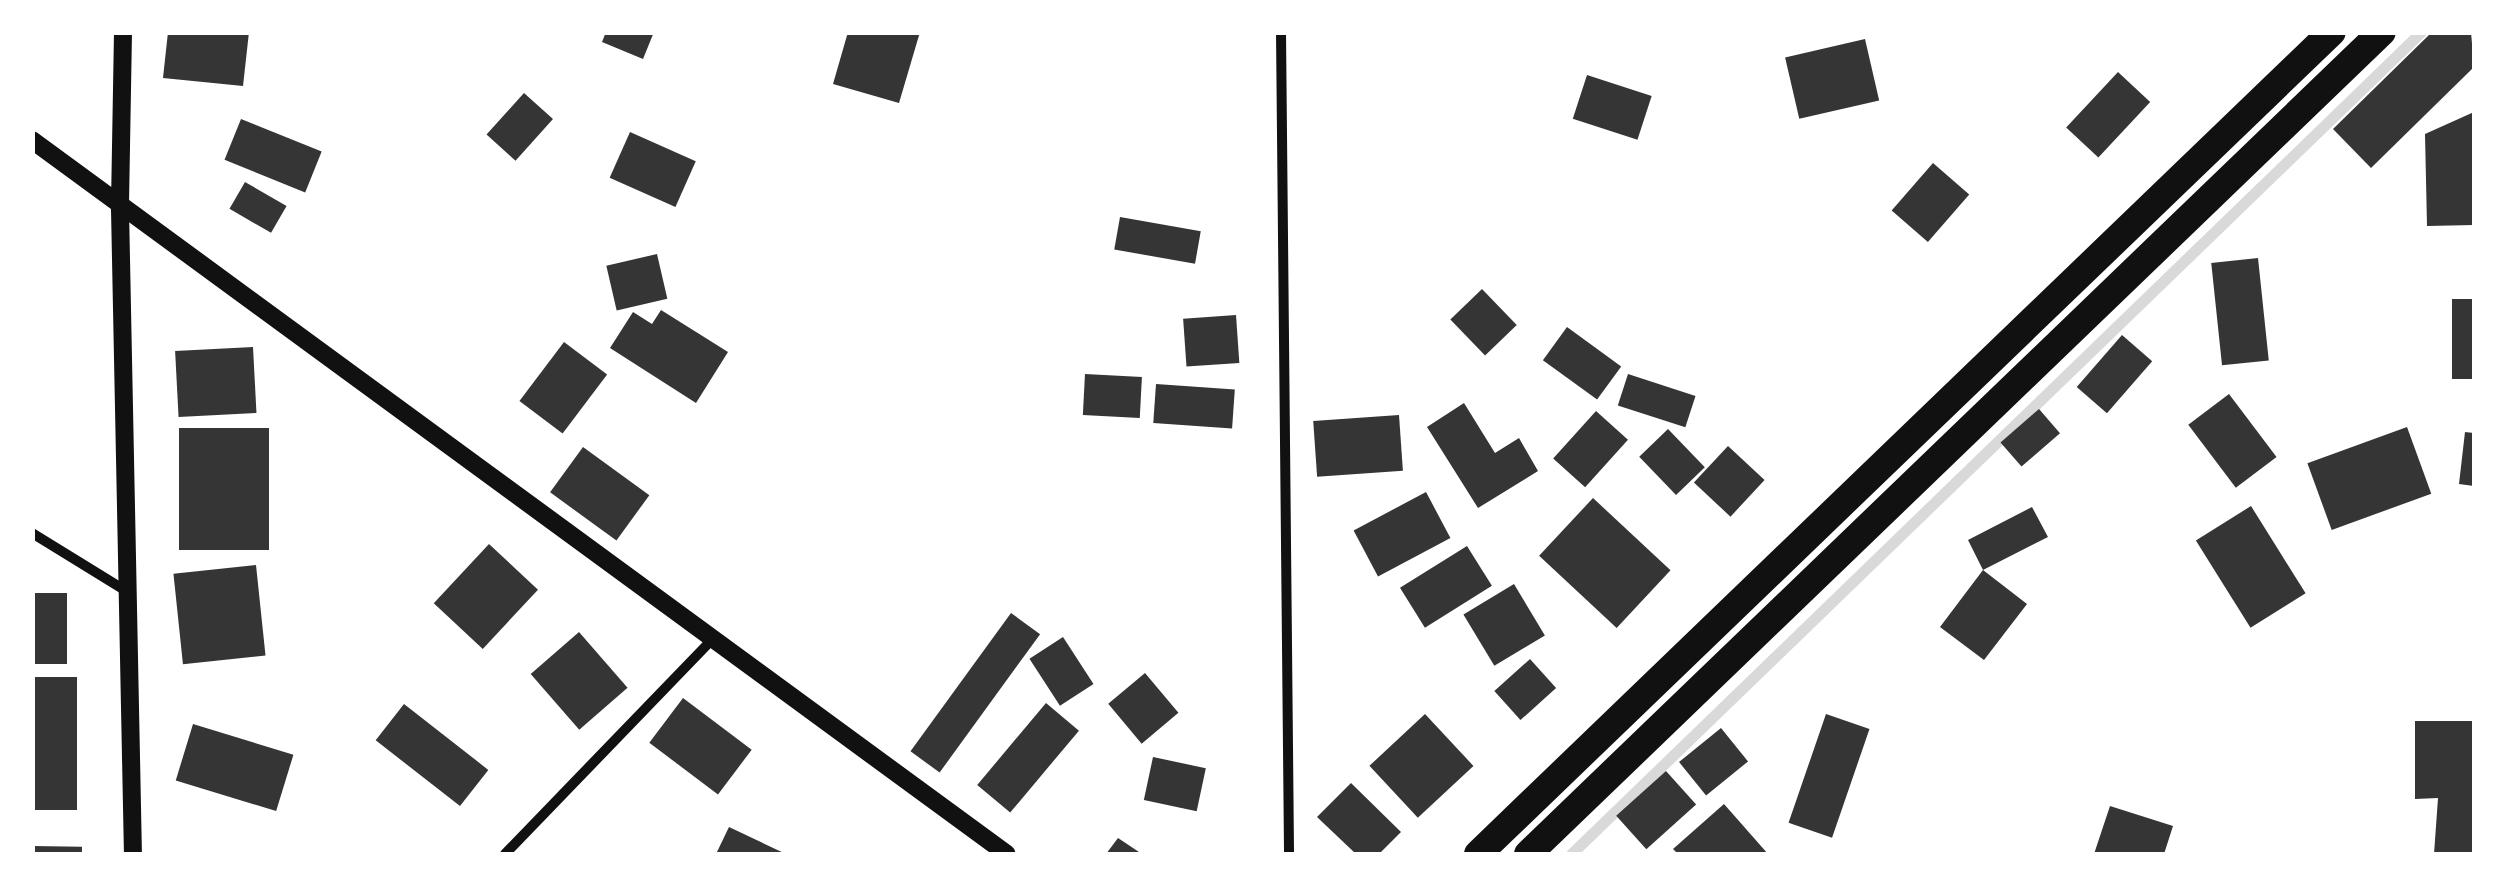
<!DOCTYPE html>
<style>
body{margin:0}
#map{position:relative;width:2507px;height:887px;overflow:hidden;background:#fff;font-family:"Roboto Condensed",sans-serif}
div>[style]{position:absolute}
[style*='--x']{left:calc(var(--x)*1px);top:calc(var(--y)*1px);width:calc(var(--w)*1px);rotate:calc(var(--a)*1deg)}
.stream>*{height:11px;margin:-5.5px;padding:0 5.5px;transform-origin:5.5px;border-radius:5.5px;background:#d9d9d9}
.building>*{inset:0;background:#353535;transform-origin:0 0}
.minor>*{height:10px;margin:-5px;padding:0 5px;transform-origin:5px;border-radius:5px;background:#111}
.tertiary>*{height:18px;margin:-9px;padding:0 9px;transform-origin:9px;border-radius:9px;background:#111}
.trunk>*{height:28px;margin:-14px;padding:0 14px;transform-origin:14px;border-radius:14px;background:#111}
span{translate:-50% -50%;white-space:nowrap;text-align:center;line-height:1.15;-webkit-text-stroke:10px #fff;paint-order:stroke}
.frame{position:absolute;inset:0;border:35px solid #fff;pointer-events:none}
</style>
<div id="map">
<div class="stream">
<i style="--x:1571;--y:854;--w:1182;--a:-44.04"></i>
</div>
<div class="building">
<i style="clip-path:polygon(168px 32px,249px 32px,243px 86px,163px 78px)"></i>
<i style="clip-path:polygon(606px 32px,654px 32px,643px 59px,602px 42px)"></i>
<i style="clip-path:polygon(848px 32px,920px 32px,899px 103px,833px 84px)"></i>
<i style="clip-path:polygon(2432px 32px,2471px 32px,2474px 67px,2371px 168px,2333px 129px)"></i>
<i style="left:1865px;top:39px;width:63px;height:82px;rotate:77deg"></i>
<i style="left:2118px;top:72px;width:44px;height:76px;rotate:43deg"></i>
<i style="left:1587px;top:75px;width:68px;height:46px;rotate:18deg"></i>
<i style="left:524px;top:93px;width:39px;height:56px;rotate:42deg"></i>
<i style="clip-path:polygon(2474px 112px,2474px 225px,2427px 226px,2425px 134px)"></i>
<i style="left:241px;top:119px;width:87px;height:44px;rotate:22deg"></i>
<i style="left:630px;top:132px;width:72px;height:50px;rotate:24deg"></i>
<i style="left:1933px;top:163px;width:48px;height:63px;rotate:41deg"></i>
<i style="left:245px;top:182px;width:48px;height:31px;rotate:30deg"></i>
<i style="left:1120px;top:217px;width:82px;height:33px;rotate:10deg"></i>
<i style="left:657px;top:254px;width:46px;height:52px;rotate:77deg"></i>
<i style="left:2258px;top:258px;width:103px;height:47px;rotate:84deg"></i>
<i style="left:1482px;top:289px;width:50px;height:44px;rotate:46deg"></i>
<i style="left:2452px;top:299px;width:22px;height:80px"></i>
<i style="clip-path:polygon(661px 310px,728px 352px,696px 403px,610px 348px,633px 312px,652px 324px)"></i>
<i style="left:1236px;top:315px;width:48px;height:53px;rotate:86deg"></i>
<i style="left:1567px;top:327px;width:67px;height:41px;rotate:36deg"></i>
<i style="left:2122px;top:335px;width:40px;height:69px;rotate:41deg"></i>
<i style="left:564px;top:342px;width:54px;height:74px;rotate:37deg"></i>
<i style="left:253px;top:347px;width:66px;height:78px;rotate:87deg"></i>
<i style="left:1085px;top:374px;width:57px;height:41px;rotate:3deg"></i>
<i style="left:1628px;top:374px;width:71px;height:33px;rotate:18deg"></i>
<i style="left:1156px;top:384px;width:79px;height:39px;rotate:4deg"></i>
<i style="left:2229px;top:394px;width:79px;height:51px;rotate:53deg"></i>
<i style="clip-path:polygon(1464px 403px,1495px 453px,1519px 438px,1538px 471px,1478px 508px,1427px 427px)"></i>
<i style="left:2039px;top:409px;width:32px;height:51px;rotate:49deg"></i>
<i style="left:1596px;top:411px;width:43px;height:64px;rotate:42deg"></i>
<i style="left:1399px;top:415px;width:56px;height:86px;rotate:86deg"></i>
<i style="left:2407px;top:427px;width:71px;height:106px;rotate:70deg"></i>
<i style="left:269px;top:428px;width:122px;height:90px;rotate:90deg"></i>
<i style="left:1668px;top:429px;width:53px;height:40px;rotate:46deg"></i>
<i style="clip-path:polygon(2465px 432px,2474px 433px,2474px 486px,2459px 484px)"></i>
<i style="left:1728px;top:446px;width:50px;height:50px;rotate:43deg"></i>
<i style="left:583px;top:447px;width:82px;height:56px;rotate:36deg"></i>
<i style="left:1426px;top:492px;width:52px;height:82px;rotate:62deg"></i>
<i style="left:1593px;top:498px;width:106px;height:79px;rotate:43deg"></i>
<i style="left:2251px;top:506px;width:103px;height:65px;rotate:58deg"></i>
<i style="clip-path:polygon(2032px 507px,2048px 537px,1983px 570px,2027px 604px,1984px 660px,1940px 627px,1983px 570px,1968px 540px)"></i>
<i style="left:489px;top:544px;width:67px;height:81px;rotate:43deg"></i>
<i style="left:1467px;top:546px;width:47px;height:79px;rotate:58deg"></i>
<i style="left:256px;top:565px;width:91px;height:83px;rotate:84deg"></i>
<i style="left:1514px;top:584px;width:60px;height:59px;rotate:59deg"></i>
<i style="left:32px;top:593px;width:35px;height:71px"></i>
<i style="left:1011px;top:613px;width:36px;height:171px;rotate:36deg"></i>
<i style="left:579px;top:632px;width:74px;height:64px;rotate:49deg"></i>
<i style="left:1063px;top:637px;width:56px;height:40px;rotate:57deg"></i>
<i style="left:1530px;top:659px;width:39px;height:48px;rotate:48deg"></i>
<i style="left:1145px;top:673px;width:52px;height:48px;rotate:50deg"></i>
<i style="left:32px;top:677px;width:45px;height:133px"></i>
<i style="left:683px;top:698px;width:86px;height:56px;rotate:37deg"></i>
<i style="left:1046px;top:703px;width:43px;height:107px;rotate:40deg"></i>
<i style="left:404px;top:704px;width:107px;height:46px;rotate:38deg"></i>
<i style="left:1425px;top:714px;width:71px;height:76px;rotate:47deg"></i>
<i style="left:1826px;top:714px;width:46px;height:115px;rotate:19deg"></i>
<i style="clip-path:polygon(2415px 721px,2474px 721px,2474px 854px,2434px 854px,2438px 798px,2415px 799px)"></i>
<i style="left:193px;top:724px;width:105px;height:59px;rotate:17deg"></i>
<i style="left:1721px;top:728px;width:43px;height:54px;rotate:51deg"></i>
<i style="left:1153px;top:757px;width:54px;height:44px;rotate:12deg"></i>
<i style="left:1666px;top:771px;width:45px;height:67px;rotate:48deg"></i>
<i style="clip-path:polygon(1351px 783px,1401px 832px,1379px 854px,1356px 854px,1317px 817px)"></i>
<i style="clip-path:polygon(1724px 804px,1768px 854px,1678px 854px,1673px 849px)"></i>
<i style="clip-path:polygon(2110px 806px,2173px 826px,2164px 854px,2094px 854px)"></i>
<i style="clip-path:polygon(729px 827px,786px 854px,716px 854px)"></i>
<i style="clip-path:polygon(1118px 838px,1142px 854px,1106px 854px)"></i>
<i style="left:32px;top:846px;width:50px;height:8px;rotate:1deg"></i>
</div>
<div class="minor">
<i style="--x:1281;--y:32;--w:822;--a:89.44"></i>
<i style="--x:32;--y:533;--w:113;--a:31.6"></i>
<i style="--x:505;--y:854;--w:298;--a:-46"></i>
</div>
<div class="tertiary">
<i style="--x:123;--y:32;--w:177;--a:91"></i>
<i style="--x:120;--y:209;--w:645;--a:88.85"></i>
<i style="--x:32;--y:140;--w:1208;--a:36.22"></i>
</div>
<div class="trunk">
<i style="--x:1478;--y:854;--w:1185;--a:-43.91"></i>
<i style="--x:1528;--y:854;--w:1185;--a:-43.91"></i>
</div>
<div class="frame"></div>
</div>
